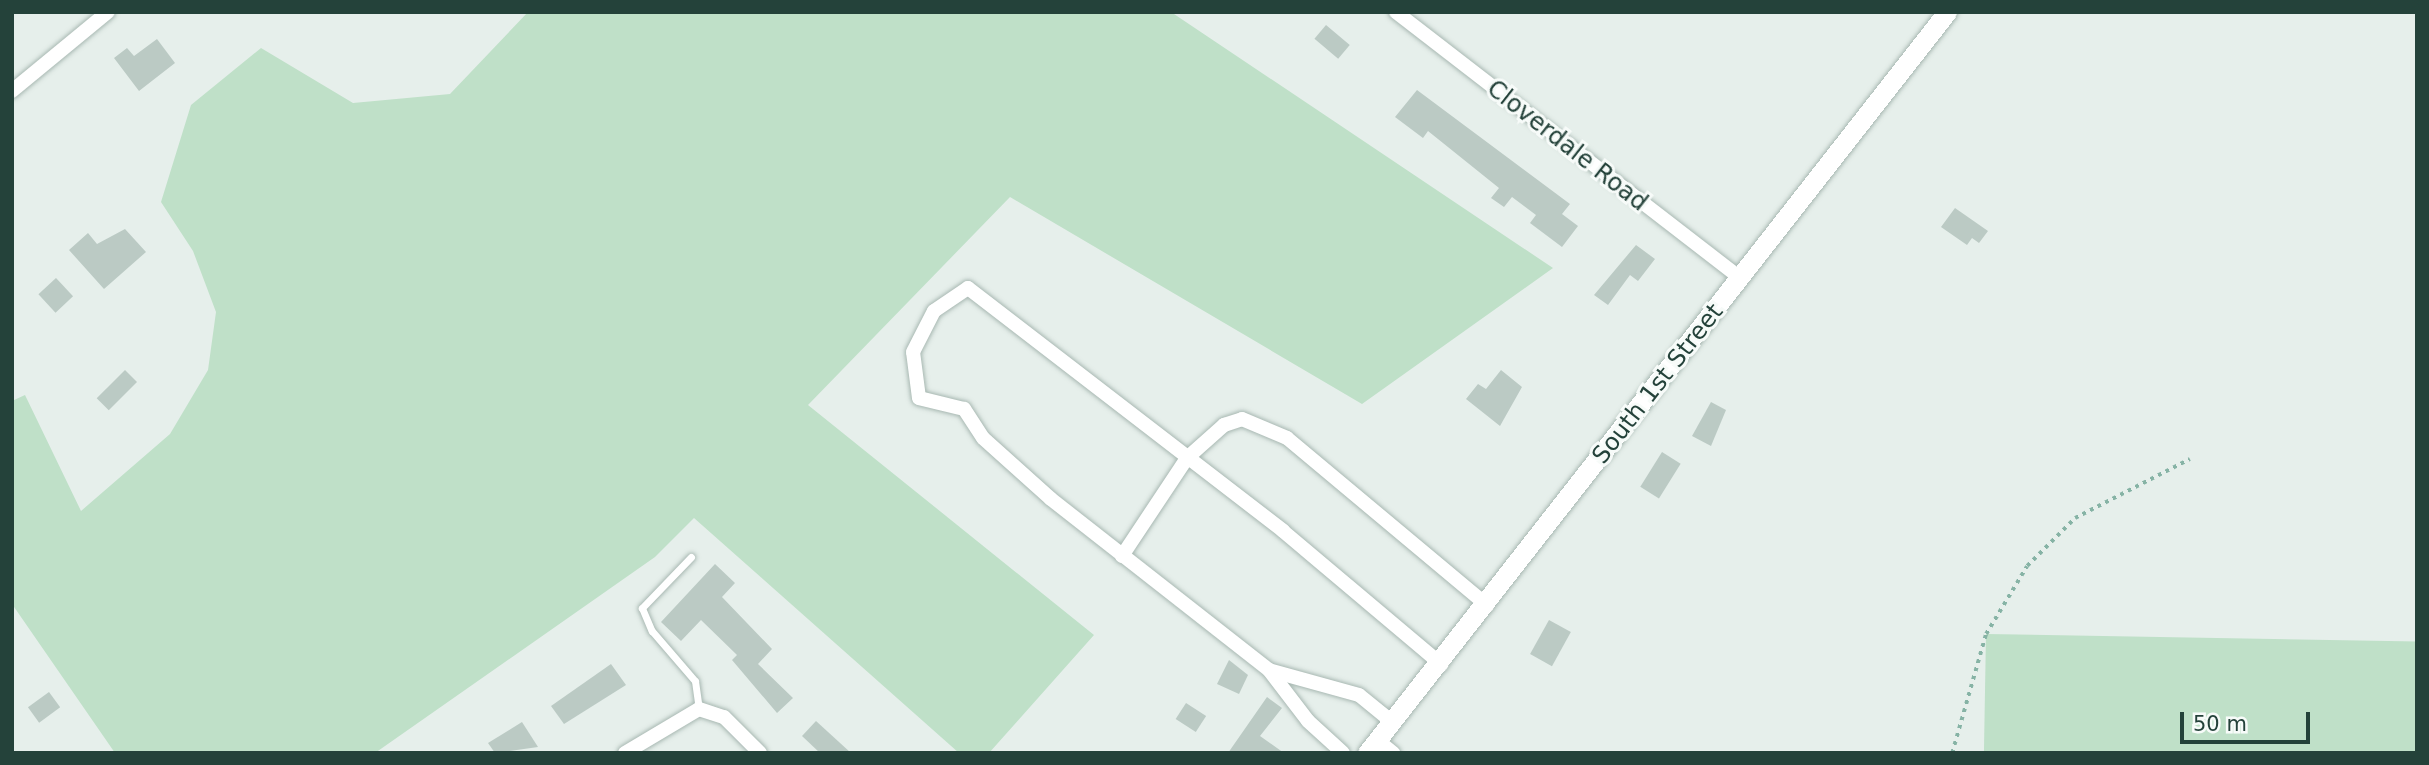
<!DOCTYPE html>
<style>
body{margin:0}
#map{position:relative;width:2429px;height:765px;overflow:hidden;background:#e6efeb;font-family:"DejaVu Sans",sans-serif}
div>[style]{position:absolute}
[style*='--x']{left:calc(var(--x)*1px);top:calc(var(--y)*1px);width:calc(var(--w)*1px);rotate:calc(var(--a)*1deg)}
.green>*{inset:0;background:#bfe0c8;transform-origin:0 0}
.building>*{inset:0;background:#bbcac4;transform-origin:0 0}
.path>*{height:3.5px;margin-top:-1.75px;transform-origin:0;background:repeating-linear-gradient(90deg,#86b3a5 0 3.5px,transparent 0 8.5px)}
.roads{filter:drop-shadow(0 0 2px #a8b8b2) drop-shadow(0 0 2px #a8b8b2)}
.service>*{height:7px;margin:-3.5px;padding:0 3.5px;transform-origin:3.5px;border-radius:3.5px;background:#fff}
.minor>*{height:14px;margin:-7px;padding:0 7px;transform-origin:7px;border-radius:7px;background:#fff}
.secondary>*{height:19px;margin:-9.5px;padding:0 9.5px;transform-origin:9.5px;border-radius:9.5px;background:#fff}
span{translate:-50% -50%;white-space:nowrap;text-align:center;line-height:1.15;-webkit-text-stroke:6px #f7fbf9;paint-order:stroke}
.street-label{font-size:24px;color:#24423a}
.frame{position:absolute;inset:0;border:14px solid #24423a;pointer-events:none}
.scale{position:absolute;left:2180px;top:712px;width:130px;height:32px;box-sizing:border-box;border:4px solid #24423a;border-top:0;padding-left:9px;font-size:21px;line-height:24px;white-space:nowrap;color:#24423a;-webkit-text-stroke:5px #f7fbf9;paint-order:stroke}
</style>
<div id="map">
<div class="green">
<i style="clip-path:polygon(528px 12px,1171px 12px,1553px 268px,1362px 404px,1010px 197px,808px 405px,1094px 635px,989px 753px,959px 753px,694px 518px,655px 557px,375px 753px,115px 753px,12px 604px,12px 401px,25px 395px,81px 511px,170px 434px,208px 370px,216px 312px,193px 251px,161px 202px,191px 105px,261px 48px,353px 103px,450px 94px)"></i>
<i style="left:1986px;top:634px;width:431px;height:119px;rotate:1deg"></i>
</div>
<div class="building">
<i style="left:1326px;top:25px;width:31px;height:18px;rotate:40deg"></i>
<i style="clip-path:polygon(157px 39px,175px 63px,139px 91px,114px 58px,127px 48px,134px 56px)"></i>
<i style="clip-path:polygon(1417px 90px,1570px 204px,1562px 214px,1578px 226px,1562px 247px,1530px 223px,1536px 215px,1512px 197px,1504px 207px,1491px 198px,1499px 188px,1428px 131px,1423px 138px,1395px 117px)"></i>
<i style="clip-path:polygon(1955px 208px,1988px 231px,1979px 243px,1972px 238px,1967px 245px,1941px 227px)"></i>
<i style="clip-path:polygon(125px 229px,146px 252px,104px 289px,69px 250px,88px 233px,97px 244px)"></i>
<i style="clip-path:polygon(1636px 245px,1655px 259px,1638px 281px,1630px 275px,1608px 305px,1594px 295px)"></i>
<i style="left:56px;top:278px;width:25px;height:24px;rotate:47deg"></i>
<i style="left:125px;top:370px;width:17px;height:40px;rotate:45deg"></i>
<i style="clip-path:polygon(1501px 370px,1522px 387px,1500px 426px,1466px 399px,1478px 384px,1486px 389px)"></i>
<i style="clip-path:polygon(1711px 402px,1726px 410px,1711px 446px,1692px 436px)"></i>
<i style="left:1662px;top:452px;width:22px;height:41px;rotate:32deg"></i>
<i style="clip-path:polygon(715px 564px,735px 583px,722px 597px,772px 649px,758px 664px,793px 698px,777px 713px,732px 660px,737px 655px,701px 620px,681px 641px,661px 622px)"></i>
<i style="left:1549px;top:620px;width:25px;height:39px;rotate:29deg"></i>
<i style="clip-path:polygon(1229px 660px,1248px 675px,1239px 694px,1217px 684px)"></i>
<i style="clip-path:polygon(611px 664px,626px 685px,564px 724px,551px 706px)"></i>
<i style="left:49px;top:692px;width:19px;height:26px;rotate:54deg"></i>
<i style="clip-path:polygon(1267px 697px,1282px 708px,1260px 736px,1284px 753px,1228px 753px)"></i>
<i style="left:1186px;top:703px;width:24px;height:19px;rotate:33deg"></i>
<i style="clip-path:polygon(816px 721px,851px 753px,820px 753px,802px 736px)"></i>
<i style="clip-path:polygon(522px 722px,538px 747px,495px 753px,488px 743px)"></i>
</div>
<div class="path">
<i style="--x:1952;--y:753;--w:124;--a:-74.1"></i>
<i style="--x:1986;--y:634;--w:79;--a:-58.9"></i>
<i style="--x:2027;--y:566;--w:68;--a:-45"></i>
<i style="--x:2075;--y:518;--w:129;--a:-27.2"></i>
</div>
<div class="roads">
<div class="service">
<i style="--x:691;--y:557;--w:71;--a:133.9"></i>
<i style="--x:642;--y:608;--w:25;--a:67"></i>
<i style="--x:652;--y:631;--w:66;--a:49.3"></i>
<i style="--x:695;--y:681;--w:27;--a:82"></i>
</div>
<div class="minor">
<i style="--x:1396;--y:12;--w:435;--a:37.7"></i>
<i style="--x:12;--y:91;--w:124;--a:-39.5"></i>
<i style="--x:1122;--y:556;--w:118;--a:-56.4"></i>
<i style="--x:1187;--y:458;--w:50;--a:-41.7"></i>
<i style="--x:1224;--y:425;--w:19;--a:-18"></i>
<i style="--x:1242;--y:419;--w:49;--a:22.9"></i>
<i style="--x:1287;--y:438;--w:261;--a:39.9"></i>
<i style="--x:1269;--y:670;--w:64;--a:52.6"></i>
<i style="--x:1308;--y:721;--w:47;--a:42.4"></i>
<i style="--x:1391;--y:721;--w:41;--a:-140.9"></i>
<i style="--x:1359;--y:695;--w:93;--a:-164.5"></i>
<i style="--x:1269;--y:670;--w:277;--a:-141.9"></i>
<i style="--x:1051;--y:499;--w:91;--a:-138.1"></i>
<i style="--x:983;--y:438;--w:35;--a:-123"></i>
<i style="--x:964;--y:409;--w:46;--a:-166.3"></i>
<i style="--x:919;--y:398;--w:46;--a:-97.4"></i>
<i style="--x:913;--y:352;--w:46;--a:-62.9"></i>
<i style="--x:934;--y:311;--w:41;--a:-34.1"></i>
<i style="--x:968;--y:288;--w:398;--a:37.6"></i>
<i style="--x:1283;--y:531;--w:207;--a:40.1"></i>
<i style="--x:1377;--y:740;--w:21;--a:39"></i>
<i style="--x:625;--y:753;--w:86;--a:-30.7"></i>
<i style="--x:699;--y:709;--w:26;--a:18"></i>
<i style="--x:724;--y:717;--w:51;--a:45"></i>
</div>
<div class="secondary">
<i style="--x:1367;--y:753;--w:941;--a:-51.95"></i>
</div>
</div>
<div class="street-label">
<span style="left:1567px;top:146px;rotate:38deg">Cloverdale Road</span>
<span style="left:1658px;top:384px;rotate:-52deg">South 1st Street</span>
</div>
<div class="frame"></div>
<div class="scale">50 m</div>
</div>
